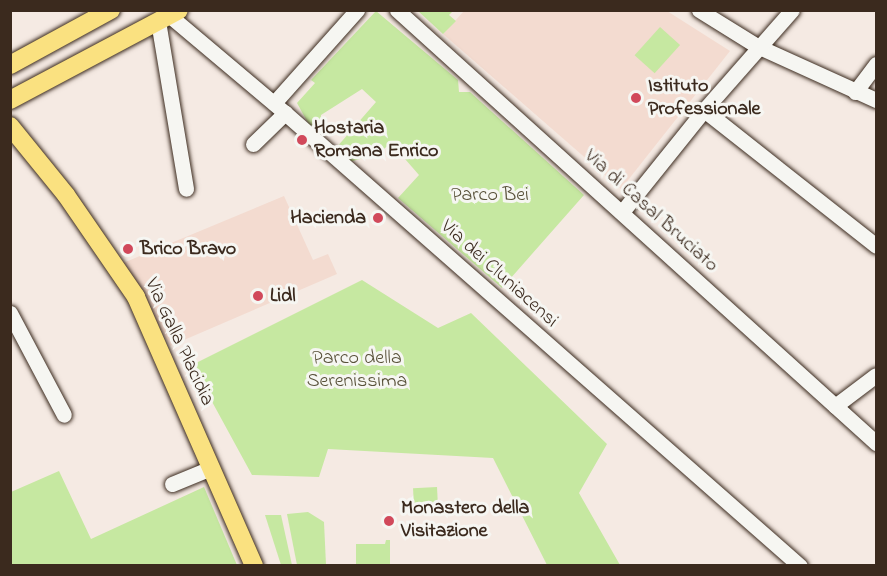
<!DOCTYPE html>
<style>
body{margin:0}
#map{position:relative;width:887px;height:576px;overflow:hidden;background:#f5eae3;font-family:"Indie Flower",sans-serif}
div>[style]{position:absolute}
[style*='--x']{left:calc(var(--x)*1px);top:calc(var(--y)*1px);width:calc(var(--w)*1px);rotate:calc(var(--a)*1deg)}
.built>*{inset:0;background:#f3dbd0}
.green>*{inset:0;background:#c6e8a1;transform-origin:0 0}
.roads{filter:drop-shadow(0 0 2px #3b2a1e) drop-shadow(0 0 2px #3b2a1e)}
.minor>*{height:15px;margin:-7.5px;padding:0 7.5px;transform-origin:7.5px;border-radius:7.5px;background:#f6f6f2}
.major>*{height:18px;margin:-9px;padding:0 9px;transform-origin:9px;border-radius:9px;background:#fae180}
.dots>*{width:16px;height:16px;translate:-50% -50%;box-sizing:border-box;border:3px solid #f6f6f2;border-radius:50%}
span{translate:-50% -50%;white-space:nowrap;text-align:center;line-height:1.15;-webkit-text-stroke:6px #f6f6f2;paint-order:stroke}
.poi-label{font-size:20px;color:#3b2a1e;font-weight:700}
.left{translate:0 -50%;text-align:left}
.right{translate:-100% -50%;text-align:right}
.park-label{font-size:20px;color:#575038}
.street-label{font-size:20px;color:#3b2a1e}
.frame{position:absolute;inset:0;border:12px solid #3b2a1e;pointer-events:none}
</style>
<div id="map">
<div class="built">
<i style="clip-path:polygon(464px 11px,667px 11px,730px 51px,621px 189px,443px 34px)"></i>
<i style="clip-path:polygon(284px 196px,313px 260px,328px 254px,337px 274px,170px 346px,123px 263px)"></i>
</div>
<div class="green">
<i style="clip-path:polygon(376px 11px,458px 80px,459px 92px,470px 92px,584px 195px,502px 288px,398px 198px,419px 175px,391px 143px,379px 153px,350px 162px,336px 148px,376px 102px,362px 89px,321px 115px,320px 128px,314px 134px,297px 103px,315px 83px,311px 80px)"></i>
<i style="clip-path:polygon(418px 11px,453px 11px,449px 15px,456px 21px,443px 34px)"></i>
<i style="left:660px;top:27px;width:27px;height:38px;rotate:42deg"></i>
<i style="clip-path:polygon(362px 280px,438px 328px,471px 313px,607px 444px,579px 493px,620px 565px,547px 565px,493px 458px,328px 449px,319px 477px,252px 475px,192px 365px)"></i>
<i style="clip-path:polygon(59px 471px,91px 539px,204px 487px,237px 565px,11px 565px,11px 492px)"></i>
<i style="left:437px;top:487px;width:17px;height:24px;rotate:87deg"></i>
<i style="clip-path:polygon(308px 512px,324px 522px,326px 565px,297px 565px,287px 514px)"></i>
<i style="clip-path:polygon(265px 515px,281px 515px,292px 565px,281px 565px)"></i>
<i style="clip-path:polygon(386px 540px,390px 540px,390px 565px,356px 565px,356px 544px,385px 544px)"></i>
</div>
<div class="roads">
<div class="minor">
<i style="--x:397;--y:10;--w:646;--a:42.11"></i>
<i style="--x:699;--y:10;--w:68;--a:31.8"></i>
<i style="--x:757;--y:46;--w:131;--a:24.4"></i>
<i style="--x:170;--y:16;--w:150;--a:40.1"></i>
<i style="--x:285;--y:113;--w:686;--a:41.34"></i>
<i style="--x:158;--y:21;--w:170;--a:80.5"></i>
<i style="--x:855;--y:92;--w:35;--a:-53"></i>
<i style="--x:274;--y:103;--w:125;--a:-48.3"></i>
<i style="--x:704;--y:110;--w:219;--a:38.3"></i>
<i style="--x:253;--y:144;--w:45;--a:-44.1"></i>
<i style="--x:622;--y:212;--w:131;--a:-51.2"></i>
<i style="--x:704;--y:110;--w:133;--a:-48.7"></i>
<i style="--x:10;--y:313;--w:115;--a:62.1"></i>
<i style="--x:835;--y:406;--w:51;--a:-37.1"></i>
<i style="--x:172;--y:484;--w:42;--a:-22.3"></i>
</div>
<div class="major">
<i style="--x:10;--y:65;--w:115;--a:-28.6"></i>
<i style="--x:10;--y:100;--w:191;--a:-28"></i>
<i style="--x:10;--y:126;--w:89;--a:50.9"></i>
<i style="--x:66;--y:195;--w:124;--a:55.5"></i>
<i style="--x:136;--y:297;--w:294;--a:66.3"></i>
</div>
</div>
<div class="dots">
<i style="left:636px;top:98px;background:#d1495b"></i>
<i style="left:302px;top:140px;background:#d1495b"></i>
<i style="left:378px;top:218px;background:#d1495b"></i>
<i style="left:128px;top:249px;background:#d1495b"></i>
<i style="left:258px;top:296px;background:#d1495b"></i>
<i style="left:389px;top:521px;background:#d1495b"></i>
</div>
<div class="poi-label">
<span class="left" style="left:648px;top:98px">Istituto<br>Professionale</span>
<span class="left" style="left:314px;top:140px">Hostaria<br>Romana Enrico</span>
<span class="right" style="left:366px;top:218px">Hacienda</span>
<span class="left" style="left:140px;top:249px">Brico Bravo</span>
<span class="left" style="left:270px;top:296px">Lidl</span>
<span class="left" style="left:401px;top:520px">Monastero della<br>Visitazione</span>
</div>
<div class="park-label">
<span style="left:490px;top:195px">Parco Bei</span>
<span style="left:357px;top:370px">Parco della<br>Serenissima</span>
</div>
<div class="street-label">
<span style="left:651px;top:211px;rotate:42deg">Via di Casal Bruciato</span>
<span style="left:499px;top:274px;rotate:42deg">Via dei Cluniacensi</span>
<span style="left:179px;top:342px;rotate:65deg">Via Galla Placidia</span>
</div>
<div class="frame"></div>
</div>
